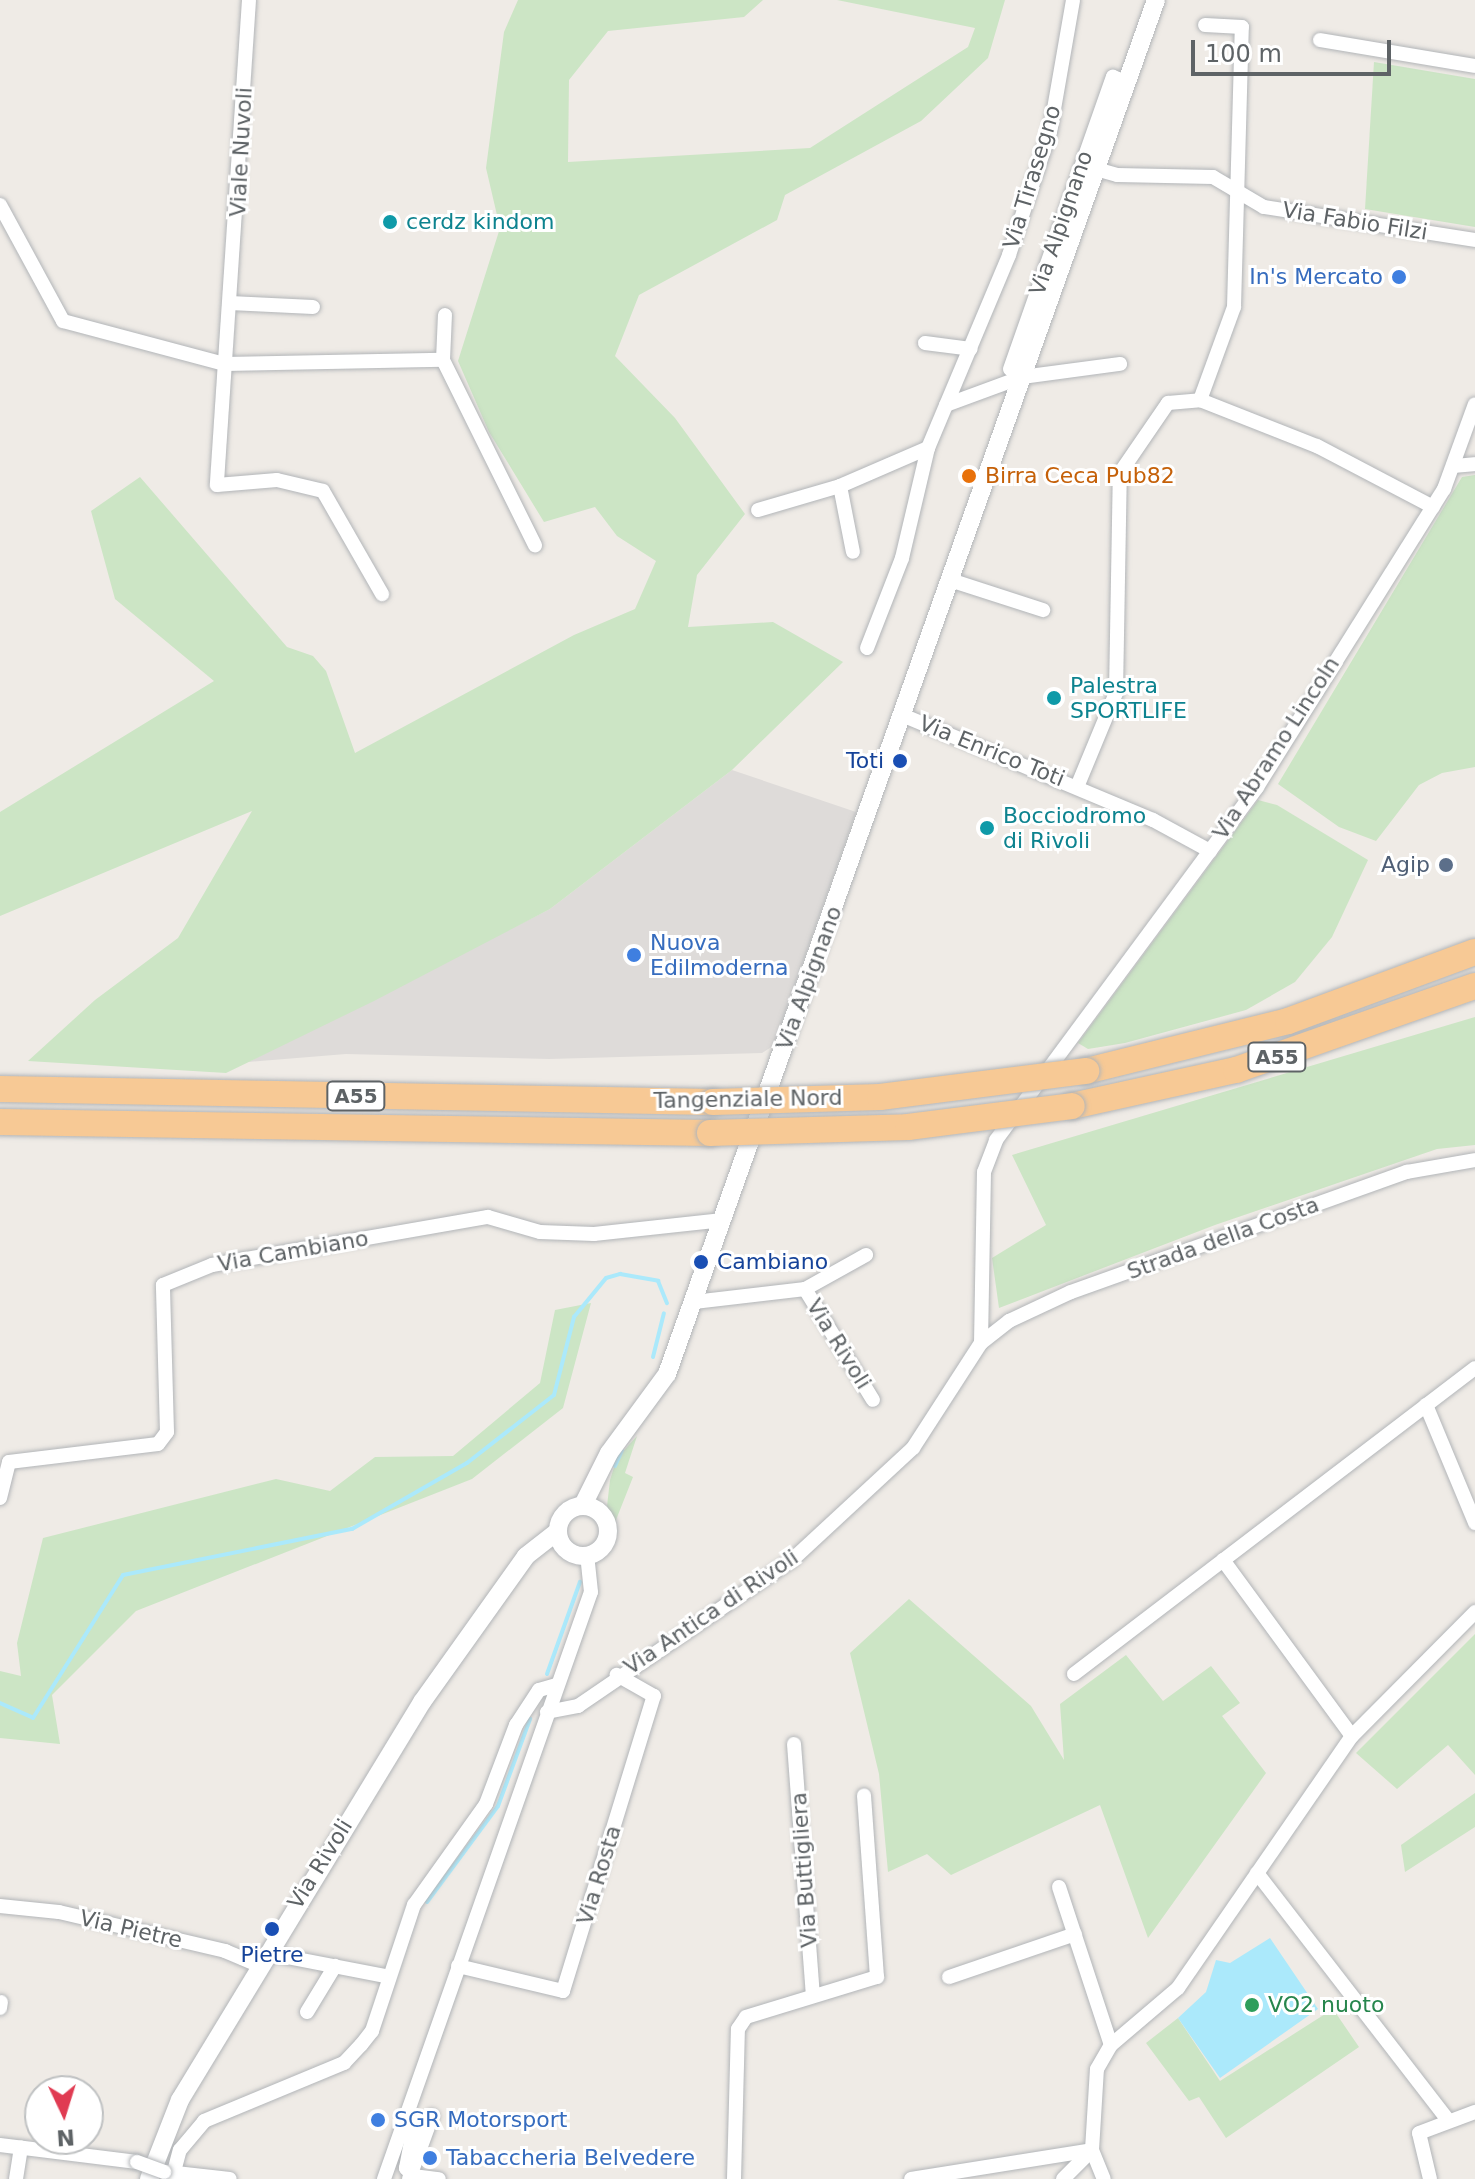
<!DOCTYPE html>
<style>
body{margin:0}
#map{position:relative;width:1475px;height:2179px;overflow:hidden;background:#efebe6;font-family:"DejaVu Sans",sans-serif}
div>[style]{position:absolute}
[style*='--x']{left:calc(var(--x)*1px);top:calc(var(--y)*1px);width:calc(var(--w)*1px);rotate:calc(var(--a)*1deg)}
.industrial>*{inset:0;background:#dedbd9}
.green>*{inset:0;background:#cce5c5}
.water>*{inset:0;background:#abe9fb}
.stream>*{height:4px;margin:-2px;padding:0 2px;transform-origin:2px;border-radius:2px;background:#abe9fb}
.roads{filter:drop-shadow(0 0 2px #b2b5b8) drop-shadow(0 0 2px #b2b5b8)}
.minor>*{height:14px;margin:-7px;padding:0 7px;transform-origin:7px;border-radius:7px;background:#fff}
.tertiary>*{height:18px;margin:-9px;padding:0 9px;transform-origin:9px;border-radius:9px;background:#fff}
.tertiary>.ring{margin:-9px;padding:0;box-sizing:content-box;background:none;border:18px solid #fff;border-radius:50%}
.motorway>*{height:26px;margin:-13px;padding:0 13px;transform-origin:13px;border-radius:13px;background:#f7c995}
.bridges{filter:drop-shadow(0 0 2px #b2b5b8) drop-shadow(0 0 2px #b2b5b8)}
.minor-bridge>*{height:14px;margin:-7px;padding:0 7px;transform-origin:7px;border-radius:7px;background:#fff}
.motorway-bridge>*{height:26px;margin:-13px;padding:0 13px;transform-origin:13px;border-radius:13px;background:#f7c995}
.dots>*{width:22px;height:22px;translate:-50% -50%;box-sizing:border-box;border:4px solid #fff;border-radius:50%}
span{translate:-50% -50%;white-space:nowrap;text-align:center;line-height:1.15;-webkit-text-stroke:6px #fff;paint-order:stroke}
.shield-label span{padding:2px 6px;background:#fff;border:2px solid;border-radius:6px;-webkit-text-stroke-width:0}
.shield-label{font-size:20px;color:#5e6366;font-weight:700}
.street-label{font-size:22px;color:#5e6366}
.culture-label{font-size:22px;color:#0d838f}
.left{translate:0 -50%;text-align:left}
.shop-label{font-size:22px;color:#366cbe}
.right{translate:-100% -50%;text-align:right}
.food-label{font-size:22px;color:#c56008}
.transit-label{font-size:22px;color:#164399}
.service-label{font-size:22px;color:#4e5e75}
.leisure-label{font-size:22px;color:#27864d}
.north{position:absolute;left:24px;top:2075px;width:80px;height:80px;box-sizing:border-box;background:#fff;border:2px solid #bfc1c2;border-radius:50%;rotate:176deg;font-size:22px;font-weight:700;line-height:32px;text-align:center;color:#5e6366}
.north::after{content:'';display:block;margin:auto;width:28px;height:36px;background:#e03b52;clip-path:polygon(50% 0,100% 100%,50% 72%,0 100%)}
.scale{position:absolute;left:1191px;top:40px;width:200px;height:36px;box-sizing:border-box;border:4px solid #5e6366;border-top:0;padding-left:10px;font-size:24px;line-height:28px;white-space:nowrap;color:#5e6366;-webkit-text-stroke:6px #fff;paint-order:stroke}
</style>
<div id="map">
<div class="industrial">
<i style="clip-path:polygon(732px 770px,856px 812px,773px 1046px,762px 1053px,549px 1059px,346px 1054px,248px 1062px,550px 909px)"></i>
</div>
<div class="green">
<i style="clip-path:polygon(518px 0,763px 0,744px 17px,608px 31px,569px 80px,568px 162px,810px 148px,968px 47px,975px 28px,837px 0,1005px 0,988px 58px,921px 121px,785px 195px,777px 220px,639px 295px,615px 356px,675px 418px,745px 514px,697px 575px,688px 627px,773px 622px,843px 662px,732px 770px,550px 909px,374px 1001px,226px 1073px,28px 1061px,95px 1000px,178px 938px,252px 811px,0 916px,0 812px,214px 681px,115px 599px,91px 511px,140px 477px,287px 647px,313px 656px,326px 671px,355px 753px,574px 635px,635px 609px,656px 561px,617px 536px,595px 507px,544px 522px,489px 432px,458px 361px,500px 228px,486px 168px,504px 32px)"></i>
<i style="clip-path:polygon(1374px 62px,1475px 79px,1475px 227px,1365px 209px)"></i>
<i style="clip-path:polygon(1475px 475px,1475px 767px,1442px 773px,1419px 785px,1376px 841px,1339px 827px,1278px 784px,1462px 477px)"></i>
<i style="clip-path:polygon(1258px 800px,1277px 805px,1368px 860px,1332px 937px,1295px 982px,1246px 1010px,1125px 1043px,1088px 1049px,1078px 1043px)"></i>
<i style="clip-path:polygon(1475px 1017px,1475px 1145px,1437px 1149px,1215px 1225px,999px 1308px,992px 1258px,1046px 1225px,1012px 1155px)"></i>
<i style="clip-path:polygon(591px 1303px,563px 1408px,472px 1479px,136px 1611px,52px 1695px,60px 1744px,0 1738px,0 1671px,21px 1676px,17px 1643px,43px 1538px,276px 1479px,330px 1491px,375px 1457px,453px 1456px,540px 1383px,555px 1310px)"></i>
<i style="clip-path:polygon(637px 1436px,625px 1473px,633px 1477px,614px 1525px,607px 1506px,610px 1480px,617px 1458px)"></i>
<i style="clip-path:polygon(909px 1599px,1031px 1706px,1064px 1760px,1060px 1704px,1126px 1655px,1163px 1701px,1211px 1666px,1240px 1703px,1222px 1716px,1266px 1773px,1148px 1938px,1100px 1805px,951px 1875px,927px 1854px,888px 1872px,879px 1774px,850px 1653px)"></i>
<i style="clip-path:polygon(1475px 1634px,1475px 1775px,1448px 1745px,1397px 1789px,1356px 1753px)"></i>
<i style="clip-path:polygon(1475px 1793px,1475px 1827px,1405px 1872px,1401px 1845px)"></i>
<i style="clip-path:polygon(1333px 2009px,1359px 2047px,1226px 2138px,1199px 2097px,1189px 2101px,1146px 2043px,1178px 2018px,1220px 2081px)"></i>
</div>
<div class="water">
<i style="clip-path:polygon(1270px 1938px,1318px 2009px,1220px 2078px,1178px 2018px,1206px 1992px,1216px 1960px,1230px 1963px)"></i>
</div>
<div class="stream">
<i style="--x:653;--y:1357;--w:45;--a:-76"></i>
<i style="--x:615;--y:1466;--w:17;--a:-66"></i>
<i style="--x:547;--y:1674;--w:98;--a:-70.3"></i>
<i style="--x:0;--y:1703;--w:36;--a:24"></i>
<i style="--x:33;--y:1718;--w:169;--a:-57.8"></i>
<i style="--x:123;--y:1575;--w:234;--a:-11.4"></i>
<i style="--x:352;--y:1529;--w:133;--a:-29.9"></i>
<i style="--x:467;--y:1463;--w:110;--a:-38"></i>
<i style="--x:554;--y:1395;--w:81;--a:-75.6"></i>
<i style="--x:574;--y:1317;--w:50;--a:-50.6"></i>
<i style="--x:606;--y:1278;--w:15;--a:-16"></i>
<i style="--x:620;--y:1274;--w:39;--a:10"></i>
<i style="--x:658;--y:1281;--w:24;--a:68"></i>
<i style="--x:427;--y:1902;--w:119;--a:-53.5"></i>
<i style="--x:498;--y:1806;--w:93;--a:-69.8"></i>
</div>
<div class="roads">
<div class="minor">
<i style="--x:249;--y:0;--w:486;--a:93.8"></i>
<i style="--x:217;--y:485;--w:60;--a:-4.8"></i>
<i style="--x:277;--y:480;--w:47;--a:13.4"></i>
<i style="--x:323;--y:491;--w:119;--a:60.2"></i>
<i style="--x:1320;--y:40;--w:157;--a:9.5"></i>
<i style="--x:1096;--y:169;--w:22;--a:16"></i>
<i style="--x:1117;--y:175;--w:96;--a:1.2"></i>
<i style="--x:1213;--y:177;--w:59;--a:30.5"></i>
<i style="--x:1264;--y:207;--w:214;--a:8.9"></i>
<i style="--x:0;--y:205;--w:132;--a:61.5"></i>
<i style="--x:63;--y:321;--w:168;--a:14.9"></i>
<i style="--x:225;--y:364;--w:218;--a:-1.1"></i>
<i style="--x:443;--y:360;--w:207;--a:63.6"></i>
<i style="--x:230;--y:303;--w:83;--a:2.8"></i>
<i style="--x:925;--y:343;--w:46;--a:7.4"></i>
<i style="--x:443;--y:360;--w:45;--a:-87.5"></i>
<i style="--x:1022;--y:377;--w:14;--a:-146"></i>
<i style="--x:1010;--y:369;--w:310;--a:-70.6"></i>
<i style="--x:1113;--y:77;--w:15;--a:20"></i>
<i style="--x:1200;--y:400;--w:99;--a:-69.9"></i>
<i style="--x:1234;--y:307;--w:280;--a:-88.4"></i>
<i style="--x:1242;--y:27;--w:37;--a:-177"></i>
<i style="--x:946;--y:405;--w:81;--a:-20.2"></i>
<i style="--x:1022;--y:377;--w:99;--a:-7.6"></i>
<i style="--x:1454;--y:466;--w:21;--a:-5"></i>
<i style="--x:840;--y:486;--w:67;--a:78.9"></i>
<i style="--x:758;--y:510;--w:85;--a:-16.3"></i>
<i style="--x:840;--y:486;--w:96;--a:-23.4"></i>
<i style="--x:950;--y:580;--w:98;--a:17.9"></i>
<i style="--x:867;--y:648;--w:97;--a:-68.7"></i>
<i style="--x:902;--y:558;--w:113;--a:-76.7"></i>
<i style="--x:928;--y:448;--w:209;--a:-67.2"></i>
<i style="--x:1009;--y:255;--w:130;--a:-71.6"></i>
<i style="--x:1050;--y:132;--w:134;--a:-80.1"></i>
<i style="--x:902;--y:715;--w:272;--a:22.7"></i>
<i style="--x:1153;--y:820;--w:65;--a:28.5"></i>
<i style="--x:1077;--y:787;--w:102;--a:-67.5"></i>
<i style="--x:1116;--y:693;--w:220;--a:-89"></i>
<i style="--x:1120;--y:473;--w:85;--a:-55.6"></i>
<i style="--x:1168;--y:403;--w:32;--a:-5"></i>
<i style="--x:1200;--y:400;--w:126;--a:21.5"></i>
<i style="--x:1317;--y:446;--w:131;--a:27.7"></i>
<i style="--x:805;--y:1289;--w:70;--a:-29.1"></i>
<i style="--x:694;--y:1302;--w:112;--a:-6.7"></i>
<i style="--x:805;--y:1289;--w:130;--a:58.5"></i>
<i style="--x:981;--y:1343;--w:36;--a:-38"></i>
<i style="--x:1009;--y:1321;--w:68;--a:-25.1"></i>
<i style="--x:1071;--y:1292;--w:357;--a:-19.7"></i>
<i style="--x:1407;--y:1172;--w:69;--a:-10"></i>
<i style="--x:1426;--y:1405;--w:128;--a:67.4"></i>
<i style="--x:0;--y:1498;--w:37;--a:-76"></i>
<i style="--x:9;--y:1462;--w:150;--a:-6.9"></i>
<i style="--x:158;--y:1444;--w:15;--a:-53"></i>
<i style="--x:167;--y:1432;--w:147;--a:-91.6"></i>
<i style="--x:163;--y:1285;--w:53;--a:-22.2"></i>
<i style="--x:212;--y:1265;--w:280;--a:-9.9"></i>
<i style="--x:488;--y:1217;--w:54;--a:16.1"></i>
<i style="--x:540;--y:1232;--w:54;--a:2.1"></i>
<i style="--x:594;--y:1234;--w:129;--a:-6.2"></i>
<i style="--x:1223;--y:1560;--w:218;--a:53.8"></i>
<i style="--x:1074;--y:1674;--w:504;--a:-37.35"></i>
<i style="--x:547;--y:1712;--w:32;--a:-11"></i>
<i style="--x:578;--y:1706;--w:259;--a:-34.3"></i>
<i style="--x:792;--y:1560;--w:165;--a:-42.8"></i>
<i style="--x:913;--y:1448;--w:125;--a:-57.1"></i>
<i style="--x:981;--y:1343;--w:171;--a:-89"></i>
<i style="--x:984;--y:1172;--w:34;--a:-69"></i>
<i style="--x:996;--y:1140;--w:439;--a:-53.5"></i>
<i style="--x:1257;--y:787;--w:352;--a:-57.9"></i>
<i style="--x:1444;--y:489;--w:90;--a:-70"></i>
<i style="--x:794;--y:1744;--w:252;--a:85.7"></i>
<i style="--x:1257;--y:1873;--w:312;--a:52.3"></i>
<i style="--x:1059;--y:1887;--w:166;--a:71.8"></i>
<i style="--x:0;--y:1906;--w:59;--a:5.8"></i>
<i style="--x:59;--y:1912;--w:171;--a:13.2"></i>
<i style="--x:225;--y:1951;--w:36;--a:23"></i>
<i style="--x:266;--y:1953;--w:122;--a:10.9"></i>
<i style="--x:458;--y:1966;--w:108;--a:13.4"></i>
<i style="--x:563;--y:1991;--w:309;--a:-72.9"></i>
<i style="--x:654;--y:1696;--w:43;--a:-150.4"></i>
<i style="--x:949;--y:1977;--w:133;--a:-18.8"></i>
<i style="--x:0;--y:2008;--w:6;--a:-81"></i>
<i style="--x:307;--y:2012;--w:54;--a:-58.7"></i>
<i style="--x:408;--y:2112;--w:15;--a:67"></i>
<i style="--x:414;--y:2126;--w:43;--a:100.8"></i>
<i style="--x:406;--y:2168;--w:11;--a:49"></i>
<i style="--x:0;--y:2145;--w:138;--a:7.1"></i>
<i style="--x:1092;--y:2150;--w:31;--a:68"></i>
<i style="--x:167;--y:2172;--w:63;--a:6.3"></i>
<i style="--x:413;--y:2176;--w:26;--a:7"></i>
<i style="--x:16;--y:2179;--w:32;--a:-81"></i>
<i style="--x:172;--y:2179;--w:30;--a:-75"></i>
<i style="--x:180;--y:2150;--w:38;--a:-50"></i>
<i style="--x:204;--y:2121;--w:152;--a:-22.5"></i>
<i style="--x:344;--y:2063;--w:25;--a:-47"></i>
<i style="--x:361;--y:2045;--w:18;--a:-52"></i>
<i style="--x:372;--y:2031;--w:133;--a:-71.6"></i>
<i style="--x:414;--y:1905;--w:124;--a:-54.5"></i>
<i style="--x:486;--y:1804;--w:85;--a:-69.2"></i>
<i style="--x:516;--y:1725;--w:42;--a:-56.7"></i>
<i style="--x:539;--y:1690;--w:19;--a:-16"></i>
<i style="--x:384;--y:2179;--w:622;--a:-70.58"></i>
<i style="--x:591;--y:1592;--w:36;--a:-96"></i>
<i style="--x:409;--y:2179;--w:67;--a:-69.9"></i>
<i style="--x:734;--y:2179;--w:150;--a:-88.5"></i>
<i style="--x:738;--y:2029;--w:14;--a:-56"></i>
<i style="--x:746;--y:2017;--w:137;--a:-17"></i>
<i style="--x:877;--y:1977;--w:182;--a:-94.1"></i>
<i style="--x:911;--y:2179;--w:183;--a:-9.1"></i>
<i style="--x:1063;--y:2179;--w:41;--a:-45"></i>
<i style="--x:1092;--y:2150;--w:81;--a:-86.5"></i>
<i style="--x:1097;--y:2069;--w:28;--a:-60"></i>
<i style="--x:1111;--y:2045;--w:88;--a:-40.4"></i>
<i style="--x:1178;--y:1988;--w:306;--a:-55.4"></i>
<i style="--x:1352;--y:1736;--w:175;--a:-45.2"></i>
<i style="--x:1430;--y:2179;--w:47;--a:-103.4"></i>
<i style="--x:1419;--y:2133;--w:60;--a:-20.6"></i>
</div>
<div class="tertiary">
<i style="--x:583;--y:1505;--w:58;--a:-63.4"></i>
<i style="--x:609;--y:1453;--w:98;--a:-53.7"></i>
<i style="--x:667;--y:1374;--w:1458;--a:-70.41"></i>
<i class="ring" style="left:558px;top:1506px;width:32px;height:32px"></i>
<i style="--x:149;--y:2179;--w:85;--a:-68.6"></i>
<i style="--x:180;--y:2100;--w:466;--a:-58.7"></i>
<i style="--x:422;--y:1702;--w:179;--a:-54.5"></i>
<i style="--x:526;--y:1556;--w:39;--a:-38"></i>
</div>
<div class="motorway">
<i style="--x:1086;--y:1071;--w:208;--a:-13.9"></i>
<i style="--x:1288;--y:1021;--w:199;--a:-20.3"></i>
<i style="--x:0;--y:1089;--w:713;--a:1.04"></i>
<i style="--x:1072;--y:1106;--w:168;--a:-12.4"></i>
<i style="--x:1236;--y:1070;--w:253;--a:-19.4"></i>
<i style="--x:0;--y:1122;--w:710;--a:0.89"></i>
</div>
</div>
<div class="bridges">
<div class="minor-bridge">
<i style="--x:137;--y:2162;--w:29;--a:20"></i>
</div>
<div class="motorway-bridge">
<i style="--x:713;--y:1102;--w:167;--a:-1.7"></i>
<i style="--x:880;--y:1097;--w:208;--a:-7.2"></i>
<i style="--x:710;--y:1133;--w:198;--a:-1.7"></i>
<i style="--x:908;--y:1127;--w:165;--a:-7.3"></i>
</div>
</div>
<div class="dots">
<i style="left:390px;top:222px;background:#0f9aa8"></i>
<i style="left:1399px;top:277px;background:#3f7fe0"></i>
<i style="left:969px;top:476px;background:#e8710a"></i>
<i style="left:1054px;top:698px;background:#0f9aa8"></i>
<i style="left:900px;top:761px;background:#1a4fb4"></i>
<i style="left:987px;top:828px;background:#0f9aa8"></i>
<i style="left:1446px;top:865px;background:#5c6f8a"></i>
<i style="left:634px;top:955px;background:#3f7fe0"></i>
<i style="left:701px;top:1262px;background:#1a4fb4"></i>
<i style="left:272px;top:1929px;background:#1a4fb4"></i>
<i style="left:1252px;top:2005px;background:#2e9e5b"></i>
<i style="left:378px;top:2120px;background:#3f7fe0"></i>
<i style="left:430px;top:2158px;background:#3f7fe0"></i>
</div>
<div class="shield-label">
<span style="left:1277px;top:1057px">A55</span>
<span style="left:356px;top:1096px">A55</span>
</div>
<div class="street-label">
<span style="left:241px;top:152px;rotate:-87deg">Viale Nuvoli</span>
<span style="left:1032px;top:177px;rotate:-73deg">Via Tirasegno</span>
<span style="left:1355px;top:221px;rotate:9deg">Via Fabio Filzi</span>
<span style="left:1061px;top:223px;rotate:-71deg">Via Alpignano</span>
<span style="left:1276px;top:748px;rotate:-57deg">Via Abramo Lincoln</span>
<span style="left:992px;top:751px;rotate:22deg">Via Enrico Toti</span>
<span style="left:809px;top:978px;rotate:-70deg">Via Alpignano</span>
<span style="left:748px;top:1099px;rotate:-1deg">Tangenziale Nord</span>
<span style="left:1223px;top:1238px;rotate:-20deg">Strada della Costa</span>
<span style="left:293px;top:1251px;rotate:-10deg">Via Cambiano</span>
<span style="left:839px;top:1344px;rotate:58deg">Via Rivoli</span>
<span style="left:711px;top:1612px;rotate:-34deg">Via Antica di Rivoli</span>
<span style="left:320px;top:1864px;rotate:-58deg">Via Rivoli</span>
<span style="left:804px;top:1870px;rotate:-94deg">Via Buttigliera</span>
<span style="left:599px;top:1875px;rotate:-73deg">Via Rosta</span>
<span style="left:131px;top:1929px;rotate:13deg">Via Pietre</span>
</div>
<div class="culture-label">
<span class="left" style="left:406px;top:222px">cerdz kindom</span>
<span class="left" style="left:1070px;top:698px">Palestra<br>SPORTLIFE</span>
<span class="left" style="left:1003px;top:828px">Bocciodromo<br>di Rivoli</span>
</div>
<div class="shop-label">
<span class="right" style="left:1383px;top:277px">In's Mercato</span>
<span class="left" style="left:650px;top:955px">Nuova<br>Edilmoderna</span>
<span class="left" style="left:394px;top:2120px">SGR Motorsport</span>
<span class="left" style="left:446px;top:2158px">Tabaccheria Belvedere</span>
</div>
<div class="food-label">
<span class="left" style="left:985px;top:476px">Birra Ceca Pub82</span>
</div>
<div class="transit-label">
<span class="right" style="left:884px;top:761px">Toti</span>
<span class="left" style="left:717px;top:1262px">Cambiano</span>
<span style="left:272px;top:1955px">Pietre</span>
</div>
<div class="service-label">
<span class="right" style="left:1430px;top:865px">Agip</span>
</div>
<div class="leisure-label">
<span class="left" style="left:1268px;top:2005px">VO2 nuoto</span>
</div>
<div class="north">N</div>
<div class="scale">100 m</div>
</div>
